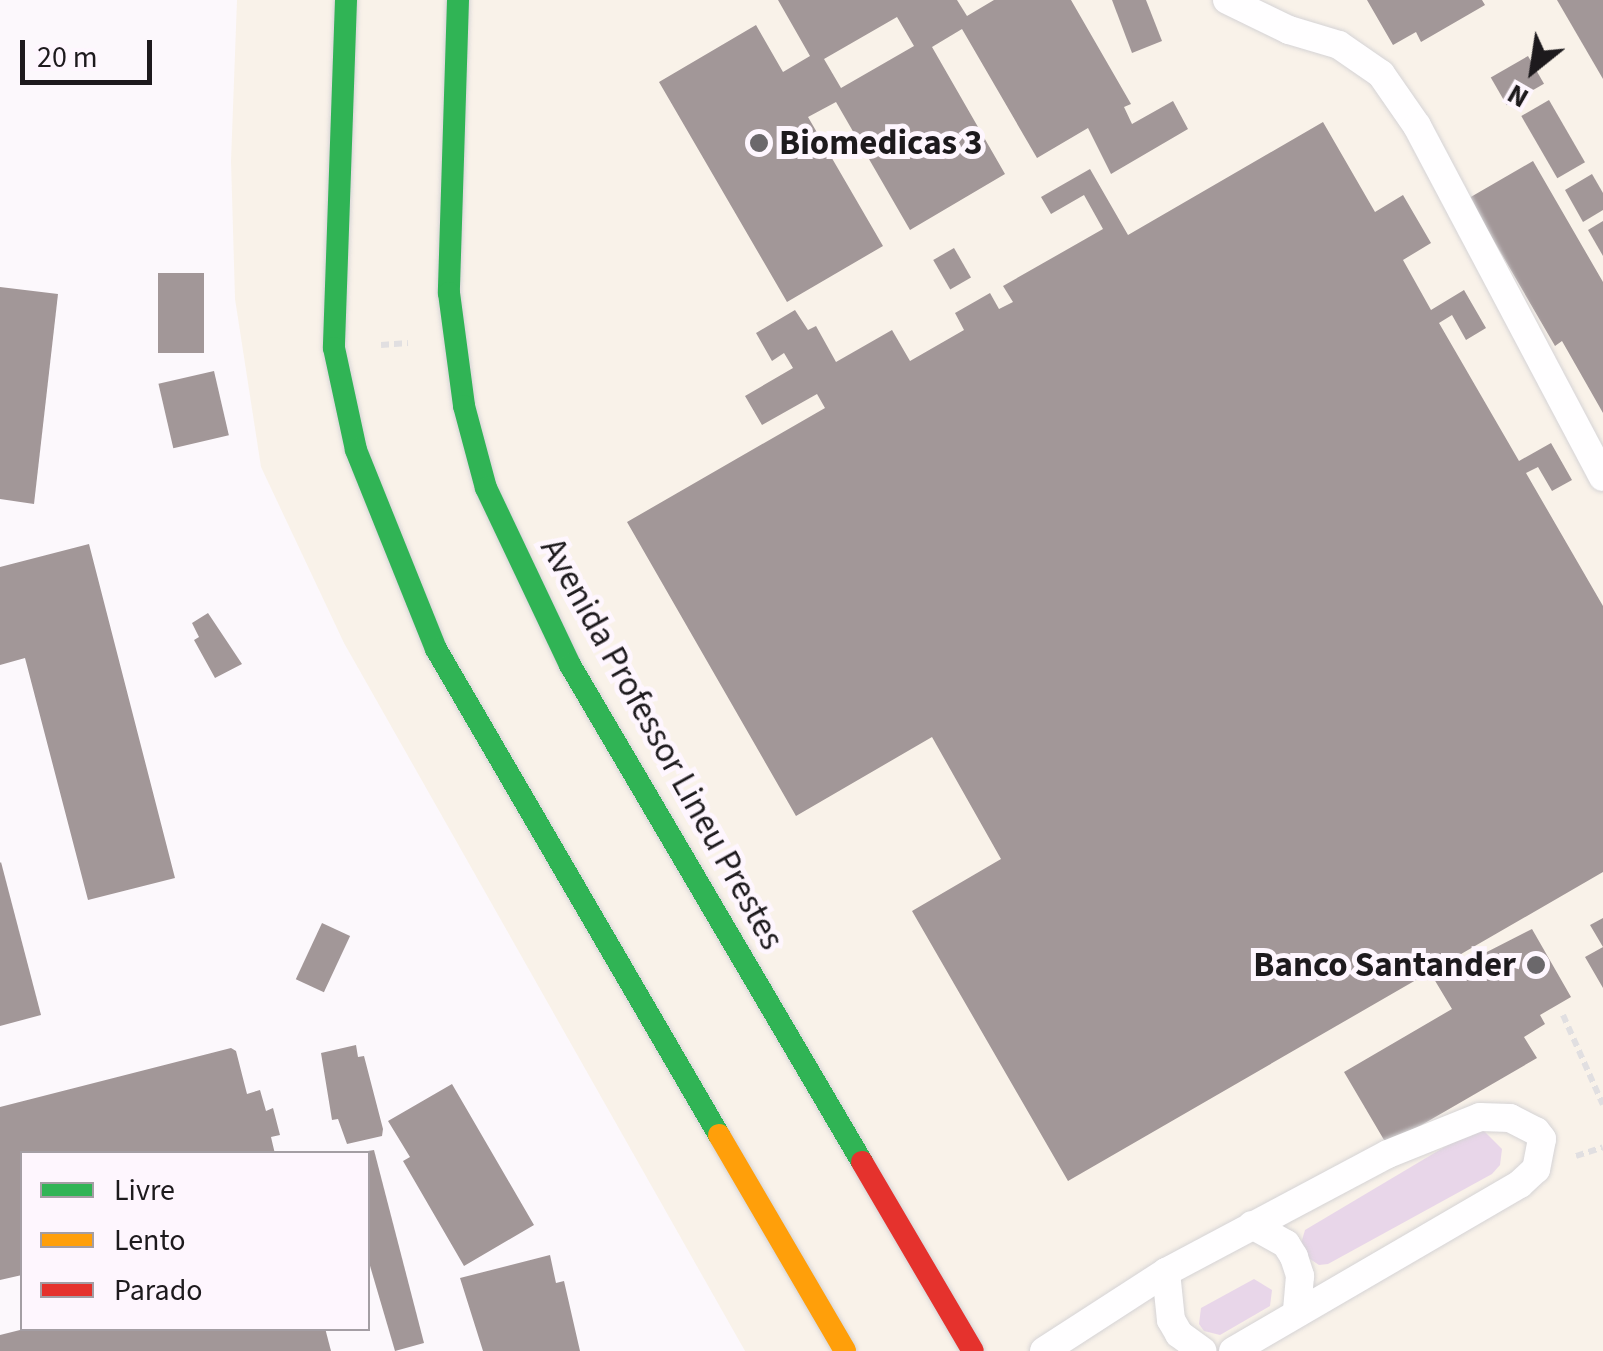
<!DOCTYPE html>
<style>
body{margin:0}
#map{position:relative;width:1603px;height:1351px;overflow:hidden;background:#fcf8fc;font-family:"Source Sans 3",sans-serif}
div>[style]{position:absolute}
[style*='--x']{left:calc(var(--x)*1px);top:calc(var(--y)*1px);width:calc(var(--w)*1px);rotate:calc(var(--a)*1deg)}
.education>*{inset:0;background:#f9f2e9}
.green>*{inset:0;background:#e8d6e9}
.building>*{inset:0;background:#a29798;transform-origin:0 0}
.path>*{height:6px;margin-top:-3px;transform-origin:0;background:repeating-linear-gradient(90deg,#e1dfe1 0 8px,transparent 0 13px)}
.roads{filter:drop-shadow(0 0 2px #d5d3d5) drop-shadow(0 0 2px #d5d3d5)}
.lane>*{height:28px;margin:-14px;padding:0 14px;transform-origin:14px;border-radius:14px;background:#fffeff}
.fast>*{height:22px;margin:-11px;padding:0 11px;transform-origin:11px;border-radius:11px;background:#30b455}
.slow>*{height:22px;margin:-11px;padding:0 11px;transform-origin:11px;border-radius:11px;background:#ff9f0a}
.jam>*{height:22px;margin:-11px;padding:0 11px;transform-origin:11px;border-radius:11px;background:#e5322d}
.dots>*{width:28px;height:28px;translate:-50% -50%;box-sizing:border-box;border:5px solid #fef6fe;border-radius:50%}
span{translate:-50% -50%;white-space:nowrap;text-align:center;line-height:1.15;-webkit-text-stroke:10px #fef6fe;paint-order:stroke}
.poi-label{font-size:35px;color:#1d1a1d;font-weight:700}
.left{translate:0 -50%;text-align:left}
.right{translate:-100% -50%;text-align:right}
.street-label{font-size:35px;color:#1d1a1d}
.legend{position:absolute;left:20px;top:1151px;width:350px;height:180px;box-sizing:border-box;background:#fef6fe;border:2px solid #a49ea4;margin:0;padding:12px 18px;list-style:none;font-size:30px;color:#1d1a1d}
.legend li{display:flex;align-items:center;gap:20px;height:50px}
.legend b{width:50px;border:2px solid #a49ea4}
.north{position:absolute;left:1483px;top:20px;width:100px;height:100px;-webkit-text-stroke:8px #fef6fe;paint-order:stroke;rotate:210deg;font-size:28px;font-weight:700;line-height:40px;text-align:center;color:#1d1a1d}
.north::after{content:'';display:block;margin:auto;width:35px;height:45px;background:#1d1a1d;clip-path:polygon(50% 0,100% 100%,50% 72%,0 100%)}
.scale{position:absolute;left:20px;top:40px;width:132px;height:45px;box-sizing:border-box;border:5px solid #1d1a1d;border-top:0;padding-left:12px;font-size:30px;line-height:35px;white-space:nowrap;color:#1d1a1d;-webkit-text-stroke:8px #fef6fe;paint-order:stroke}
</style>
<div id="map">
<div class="education">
<i style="clip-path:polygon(237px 0,1603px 0,1603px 1351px,745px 1351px,344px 643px,261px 467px,235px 299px,231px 161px)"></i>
</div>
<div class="green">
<i style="clip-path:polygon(1484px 1131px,1502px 1149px,1500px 1165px,1492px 1174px,1328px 1264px,1319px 1265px,1304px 1255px,1300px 1247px,1305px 1230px,1468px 1133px)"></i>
<i style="clip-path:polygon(1254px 1279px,1272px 1290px,1270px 1306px,1220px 1335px,1204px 1331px,1199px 1324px,1201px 1308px)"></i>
</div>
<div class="building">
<i style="clip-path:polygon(evenodd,778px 0,957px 0,967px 16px,994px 0,1071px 0,1131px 104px,1124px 107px,1132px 124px,1173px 101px,1188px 129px,1111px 174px,1088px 128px,1037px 158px,962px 29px,932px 47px,1005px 174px,910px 230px,836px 102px,808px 117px,883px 246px,787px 302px,659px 82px,756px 25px,783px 72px,810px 56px,778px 0,897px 17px,914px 46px,841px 88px,824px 59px,897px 17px)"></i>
<i style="clip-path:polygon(1112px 0,1146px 0,1162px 41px,1132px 53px)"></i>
<i style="clip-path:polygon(1367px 0,1482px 0,1485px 5px,1421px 42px,1416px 32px,1393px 45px)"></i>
<i style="clip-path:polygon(1557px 0,1603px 0,1603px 79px)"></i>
<i style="left:1528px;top:56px;width:32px;height:43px;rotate:60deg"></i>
<i style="left:1549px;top:100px;width:72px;height:32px;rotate:60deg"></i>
<i style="clip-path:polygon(1323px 122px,1375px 212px,1403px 195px,1431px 243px,1403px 260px,1431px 310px,1464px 290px,1486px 328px,1466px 340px,1452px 315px,1439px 323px,1519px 461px,1551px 443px,1572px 480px,1552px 491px,1538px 467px,1526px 473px,1603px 606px,1603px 872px,1068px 1181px,912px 911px,1001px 859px,932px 737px,796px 816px,627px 522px,825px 408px,817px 394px,762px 425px,745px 396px,793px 368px,784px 353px,772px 361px,756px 333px,795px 310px,808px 330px,816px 326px,836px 362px,892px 330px,910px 361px,964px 330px,955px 313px,990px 293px,999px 309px,1013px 302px,1003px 286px,1103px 229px,1084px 195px,1051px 214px,1041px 197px,1090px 169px,1128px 235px)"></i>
<i style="clip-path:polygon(1533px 161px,1603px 282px,1603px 413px,1562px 341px,1555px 346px,1469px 198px)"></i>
<i style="clip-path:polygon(1592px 174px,1603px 193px,1603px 210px,1583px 222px,1565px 190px)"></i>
<i style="clip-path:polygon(1603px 221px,1603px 256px,1588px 230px)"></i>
<i style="left:954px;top:248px;width:34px;height:24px;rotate:60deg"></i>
<i style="left:158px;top:273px;width:46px;height:80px"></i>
<i style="clip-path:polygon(0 287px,58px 294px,34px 504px,0 499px)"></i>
<i style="left:214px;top:371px;width:66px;height:57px;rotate:77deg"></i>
<i style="clip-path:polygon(89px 544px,175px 878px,88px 900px,25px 658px,0 665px,0 567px)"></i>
<i style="clip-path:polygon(208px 613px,242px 664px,215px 678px,194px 640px,199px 637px,192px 623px)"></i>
<i style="clip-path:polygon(1px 862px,41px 1015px,0 1026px,0 863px)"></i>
<i style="clip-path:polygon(1603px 918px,1603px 988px,1585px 957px,1603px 947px,1590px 925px)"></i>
<i style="left:322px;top:923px;width:31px;height:62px;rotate:25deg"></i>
<i style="clip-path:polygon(1532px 929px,1571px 997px,1540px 1015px,1545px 1024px,1524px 1037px,1537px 1058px,1387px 1145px,1344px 1072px,1452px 1009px,1434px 979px)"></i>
<i style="clip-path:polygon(356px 1045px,358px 1057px,364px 1056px,383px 1129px,382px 1136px,347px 1144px,338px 1119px,332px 1120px,321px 1053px)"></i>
<i style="clip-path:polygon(231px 1048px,236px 1051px,247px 1094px,260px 1090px,266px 1111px,273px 1108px,280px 1135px,271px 1137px,275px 1154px,22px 1154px,22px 1275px,0 1280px,0 1107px)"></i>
<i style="clip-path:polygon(452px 1084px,534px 1225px,464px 1266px,403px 1161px,410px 1157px,388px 1121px)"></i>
<i style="clip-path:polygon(374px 1150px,424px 1343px,395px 1351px,368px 1259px,368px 1151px)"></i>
<i style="clip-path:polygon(550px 1255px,556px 1283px,564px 1281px,580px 1351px,483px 1351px,460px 1278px)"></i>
<i style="clip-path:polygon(28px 1328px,325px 1328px,331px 1351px,0 1351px,0 1335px)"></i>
</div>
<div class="path">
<i style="--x:381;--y:345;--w:27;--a:-4"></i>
<i style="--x:1563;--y:1015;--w:98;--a:66"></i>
<i style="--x:1576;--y:1156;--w:28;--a:-18"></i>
</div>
<div class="roads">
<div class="lane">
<i style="--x:1227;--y:0;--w:69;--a:25.8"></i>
<i style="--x:1289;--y:30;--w:52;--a:16.7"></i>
<i style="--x:1339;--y:45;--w:51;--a:34.6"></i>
<i style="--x:1381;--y:74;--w:63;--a:55.3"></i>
<i style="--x:1417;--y:126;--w:397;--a:62.1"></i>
<i style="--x:1252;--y:1225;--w:39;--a:29"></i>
<i style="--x:1286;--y:1244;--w:15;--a:58"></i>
<i style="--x:1294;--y:1257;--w:20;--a:72"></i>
<i style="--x:1300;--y:1276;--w:37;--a:95"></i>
<i style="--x:1166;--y:1272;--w:48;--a:84.1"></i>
<i style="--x:1171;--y:1320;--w:16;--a:60"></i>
<i style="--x:1179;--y:1334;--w:29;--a:36"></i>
<i style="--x:1044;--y:1351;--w:145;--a:-32.9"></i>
<i style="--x:1166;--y:1272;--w:251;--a:-28"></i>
<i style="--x:1388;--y:1154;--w:99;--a:-21.9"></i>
<i style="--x:1480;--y:1117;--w:30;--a:2"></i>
<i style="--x:1510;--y:1118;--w:29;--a:27"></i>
<i style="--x:1536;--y:1131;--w:10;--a:53"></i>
<i style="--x:1542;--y:1139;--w:31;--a:101"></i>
<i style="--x:1536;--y:1169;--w:22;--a:137"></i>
<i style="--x:1520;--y:1184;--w:332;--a:149.8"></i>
</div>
<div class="fast">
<i style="--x:346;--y:0;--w:348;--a:92"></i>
<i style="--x:334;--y:348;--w:104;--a:77.8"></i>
<i style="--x:356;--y:450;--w:214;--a:68.1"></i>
<i style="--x:436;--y:649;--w:562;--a:59.79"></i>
<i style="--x:458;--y:0;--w:293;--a:91.8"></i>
<i style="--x:449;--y:293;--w:114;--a:82.4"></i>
<i style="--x:464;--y:406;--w:85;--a:75"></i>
<i style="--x:486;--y:488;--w:196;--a:64.6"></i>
<i style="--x:570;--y:665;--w:576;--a:59.56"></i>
</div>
<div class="slow">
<i style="--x:719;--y:1135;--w:250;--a:59.7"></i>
</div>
<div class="jam">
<i style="--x:862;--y:1162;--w:219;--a:59.6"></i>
</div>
</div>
<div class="dots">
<i style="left:759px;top:143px;background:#6b686b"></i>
<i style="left:1536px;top:965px;background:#6b686b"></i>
</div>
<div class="poi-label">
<span class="left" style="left:779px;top:143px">Biomedicas 3</span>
<span class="right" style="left:1516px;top:965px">Banco Santander</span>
</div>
<div class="street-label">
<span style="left:662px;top:744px;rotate:61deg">Avenida Professor Lineu Prestes</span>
</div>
<ul class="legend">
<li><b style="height:12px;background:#30b455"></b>Livre</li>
<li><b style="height:12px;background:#ff9f0a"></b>Lento</li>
<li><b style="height:12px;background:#e5322d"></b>Parado</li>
</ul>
<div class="north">N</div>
<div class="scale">20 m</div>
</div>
